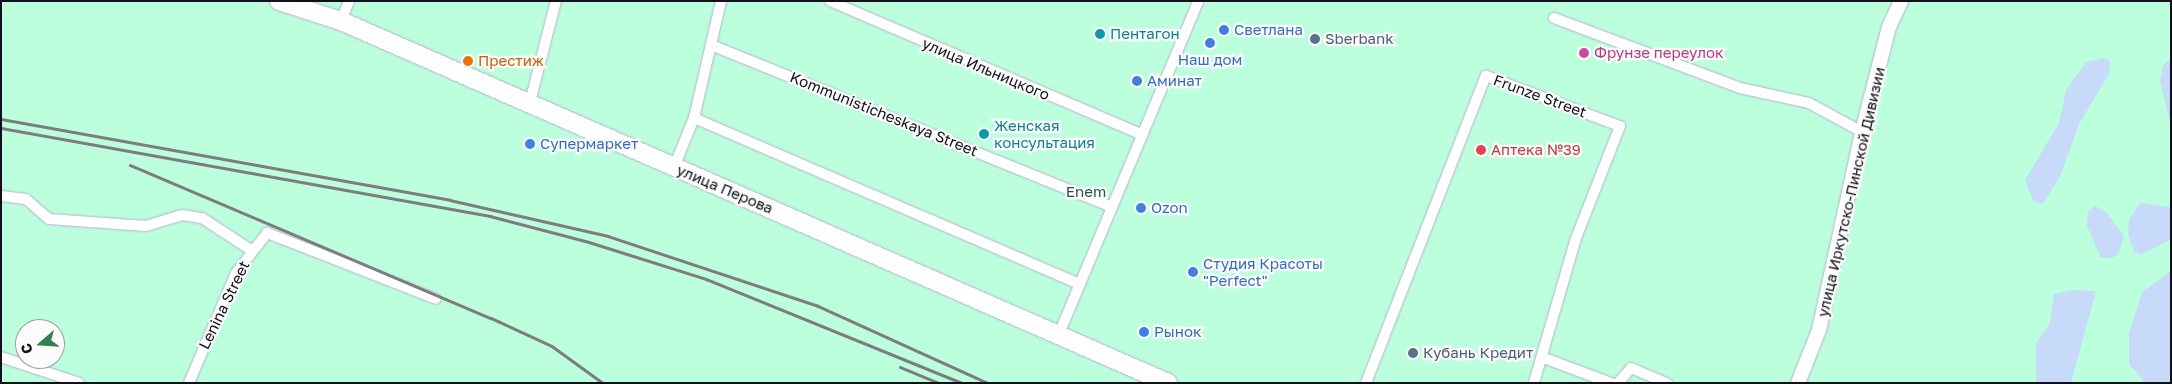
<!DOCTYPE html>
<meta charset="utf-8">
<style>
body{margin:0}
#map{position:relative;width:2172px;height:384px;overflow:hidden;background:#fbfbfb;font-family:"Golos Text",sans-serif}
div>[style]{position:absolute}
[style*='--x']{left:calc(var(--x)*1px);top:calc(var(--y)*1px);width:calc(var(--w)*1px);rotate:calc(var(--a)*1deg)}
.green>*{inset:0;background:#bbffdc}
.water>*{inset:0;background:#c7dafa}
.roads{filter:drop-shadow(0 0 1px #bab2d3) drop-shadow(0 0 1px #bab2d3)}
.street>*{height:10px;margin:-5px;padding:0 5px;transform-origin:5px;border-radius:5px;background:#fff}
.secondary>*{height:14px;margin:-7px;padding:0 7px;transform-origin:7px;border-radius:7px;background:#fff}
.highway>*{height:18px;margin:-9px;padding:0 9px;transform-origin:9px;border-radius:9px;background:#fff}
.rail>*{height:2.5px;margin:-1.25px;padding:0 1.25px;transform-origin:1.25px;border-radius:1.25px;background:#7e7c82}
.dots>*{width:14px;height:14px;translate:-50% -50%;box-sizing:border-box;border:2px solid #fbfbfb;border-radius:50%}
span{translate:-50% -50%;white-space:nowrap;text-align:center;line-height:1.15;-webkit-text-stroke:4.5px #fbfbfb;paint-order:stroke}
.shop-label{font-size:15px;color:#366cbe}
.left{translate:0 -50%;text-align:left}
.culture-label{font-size:15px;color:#0d838f}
.service-label{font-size:15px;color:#4e5e75}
.hotel-label{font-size:15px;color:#b23c85}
.food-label{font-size:15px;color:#c56008}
.street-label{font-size:15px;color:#13101b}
.health-label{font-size:15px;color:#be3a42}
.park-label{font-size:15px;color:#26533e}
.frame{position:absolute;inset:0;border:2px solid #13101b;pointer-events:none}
.north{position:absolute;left:15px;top:319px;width:50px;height:50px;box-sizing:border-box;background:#fbfbfb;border:1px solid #9e9da1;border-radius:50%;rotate:251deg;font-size:14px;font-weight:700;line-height:20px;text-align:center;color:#13101b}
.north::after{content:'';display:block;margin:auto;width:18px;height:22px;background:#347f4c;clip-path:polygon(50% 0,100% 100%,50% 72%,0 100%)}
</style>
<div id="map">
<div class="green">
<i style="clip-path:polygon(evenodd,1px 1px,2171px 1px,2171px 383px,1px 383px,1px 1px,25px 329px,55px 329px,55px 359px,25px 359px,25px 329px)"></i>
</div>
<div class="water">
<i style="clip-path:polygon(2104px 58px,2110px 61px,2109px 74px,2079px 124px,2060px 176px,2043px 204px,2033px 201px,2025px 180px,2059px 123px,2066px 90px,2086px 62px)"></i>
<i style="clip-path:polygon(2171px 59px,2171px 127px,2160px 81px,2163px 65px)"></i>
<i style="clip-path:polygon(2140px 203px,2171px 207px,2171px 239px,2141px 255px,2134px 251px,2128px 235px,2129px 220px)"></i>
<i style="clip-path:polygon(2095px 206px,2107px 213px,2124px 236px,2119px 253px,2112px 258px,2101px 258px,2087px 226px,2088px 212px)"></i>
<i style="clip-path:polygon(2171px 271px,2171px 383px,2145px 383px,2129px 364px,2129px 334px,2142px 292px)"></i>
<i style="clip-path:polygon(2073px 290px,2096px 291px,2071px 383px,2036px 383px,2036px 343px,2050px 323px,2054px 294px)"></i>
</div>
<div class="roads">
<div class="street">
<i style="--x:830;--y:1;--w:340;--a:23.2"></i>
<i style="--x:1554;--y:18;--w:199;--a:20.6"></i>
<i style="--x:1740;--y:88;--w:71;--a:12.3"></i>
<i style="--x:1809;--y:103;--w:60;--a:28.7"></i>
<i style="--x:341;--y:21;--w:22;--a:-68"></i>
<i style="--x:711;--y:45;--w:432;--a:22"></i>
<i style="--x:530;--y:102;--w:104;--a:-75.6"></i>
<i style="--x:694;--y:118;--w:420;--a:23.3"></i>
<i style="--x:674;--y:167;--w:53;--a:-67.8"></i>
<i style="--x:694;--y:118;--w:120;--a:-77"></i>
<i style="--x:1;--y:196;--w:25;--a:7"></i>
<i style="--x:26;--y:199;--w:30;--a:41"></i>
<i style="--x:49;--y:219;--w:97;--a:4.1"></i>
<i style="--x:146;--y:226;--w:38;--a:-17"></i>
<i style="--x:182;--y:215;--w:20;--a:9"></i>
<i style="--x:202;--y:218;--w:59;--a:33.1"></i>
<i style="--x:1059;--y:334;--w:361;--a:-67.3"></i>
<i style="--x:1;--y:357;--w:82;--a:18.4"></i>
<i style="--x:1544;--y:358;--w:72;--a:20.5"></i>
<i style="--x:189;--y:383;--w:120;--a:-66.9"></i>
<i style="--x:236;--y:273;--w:51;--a:-52.2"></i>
<i style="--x:267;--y:233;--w:181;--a:21.3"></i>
<i style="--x:1366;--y:383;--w:330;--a:-68.7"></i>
<i style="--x:1486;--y:76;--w:143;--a:20.5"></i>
<i style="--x:1620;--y:126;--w:120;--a:111.4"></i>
<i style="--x:1576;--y:238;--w:151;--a:106.2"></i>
<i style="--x:1618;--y:383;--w:20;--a:-49"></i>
<i style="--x:1631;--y:368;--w:39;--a:23"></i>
</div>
<div class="secondary">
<i style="--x:1798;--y:383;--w:57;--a:-68.4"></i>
<i style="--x:1819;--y:330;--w:203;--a:-77.7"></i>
<i style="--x:1862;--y:132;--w:108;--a:-75.6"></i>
<i style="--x:1889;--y:27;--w:29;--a:-65"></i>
</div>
<div class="highway">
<i style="--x:279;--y:1;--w:65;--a:17.9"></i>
<i style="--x:341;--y:21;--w:903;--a:23.64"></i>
</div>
</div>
<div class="rail">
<i style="--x:1;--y:119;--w:456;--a:10.2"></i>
<i style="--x:450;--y:200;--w:162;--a:12.8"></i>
<i style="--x:608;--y:236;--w:221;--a:18.4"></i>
<i style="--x:818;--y:306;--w:187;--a:24.4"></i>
<i style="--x:1;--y:128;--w:497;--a:10.2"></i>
<i style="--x:490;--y:216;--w:102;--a:14.7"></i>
<i style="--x:589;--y:242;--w:123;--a:17.5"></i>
<i style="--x:706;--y:279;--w:276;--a:22.1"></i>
<i style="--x:130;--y:165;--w:392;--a:23"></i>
<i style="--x:491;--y:318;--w:67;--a:24.7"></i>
<i style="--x:552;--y:346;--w:63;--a:36"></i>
<i style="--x:900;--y:367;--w:42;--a:22.3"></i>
</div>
<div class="dots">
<i style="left:1224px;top:30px;background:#3f7fe0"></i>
<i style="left:1100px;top:34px;background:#0f9aa8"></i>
<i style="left:1315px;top:39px;background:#5c6f8a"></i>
<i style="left:1210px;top:43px;background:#3f7fe0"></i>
<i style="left:1584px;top:53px;background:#d1479c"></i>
<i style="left:468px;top:61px;background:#e8710a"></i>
<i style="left:1137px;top:81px;background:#3f7fe0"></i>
<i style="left:984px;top:134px;background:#0f9aa8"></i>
<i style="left:530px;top:144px;background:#3f7fe0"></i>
<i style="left:1481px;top:150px;background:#e0444e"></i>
<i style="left:1141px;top:208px;background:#3f7fe0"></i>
<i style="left:1193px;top:272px;background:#3f7fe0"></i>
<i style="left:1144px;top:332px;background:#3f7fe0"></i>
<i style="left:1413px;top:353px;background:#5c6f8a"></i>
</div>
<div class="shop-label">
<span class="left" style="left:1234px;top:30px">Светлана</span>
<span style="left:1210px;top:60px">Наш дом</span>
<span class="left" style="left:1147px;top:81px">Аминат</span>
<span class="left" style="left:540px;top:144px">Супермаркет</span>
<span class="left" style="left:1151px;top:208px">Ozon</span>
<span class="left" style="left:1203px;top:272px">Студия Красоты<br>"Perfect"</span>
<span class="left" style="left:1154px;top:332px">Рынок</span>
</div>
<div class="culture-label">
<span class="left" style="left:1110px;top:34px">Пентагон</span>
<span class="left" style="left:994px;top:134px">Женская<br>консультация</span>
</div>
<div class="service-label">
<span class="left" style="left:1325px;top:39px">Sberbank</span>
<span class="left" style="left:1423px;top:353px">Кубань Кредит</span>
</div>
<div class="hotel-label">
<span class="left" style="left:1594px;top:53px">Фрунзе переулок</span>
</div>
<div class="food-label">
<span class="left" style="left:478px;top:61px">Престиж</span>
</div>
<div class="street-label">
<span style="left:986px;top:69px;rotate:23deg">улица Ильницкого</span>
<span style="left:1540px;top:96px;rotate:20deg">Frunze Street</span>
<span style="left:884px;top:114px;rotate:22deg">Kommunisticheskaya Street</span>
<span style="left:725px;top:189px;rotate:23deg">улица Перова</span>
<span style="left:1851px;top:192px;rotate:-77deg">улица Иркутско-Пинской Дивизии</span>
<span style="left:224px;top:305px;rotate:-64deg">Lenina Street</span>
</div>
<div class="health-label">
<span class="left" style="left:1491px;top:150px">Аптека №39</span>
</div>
<div class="park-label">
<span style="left:1086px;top:192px">Enem</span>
</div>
<div class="frame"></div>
<div class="north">С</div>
</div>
